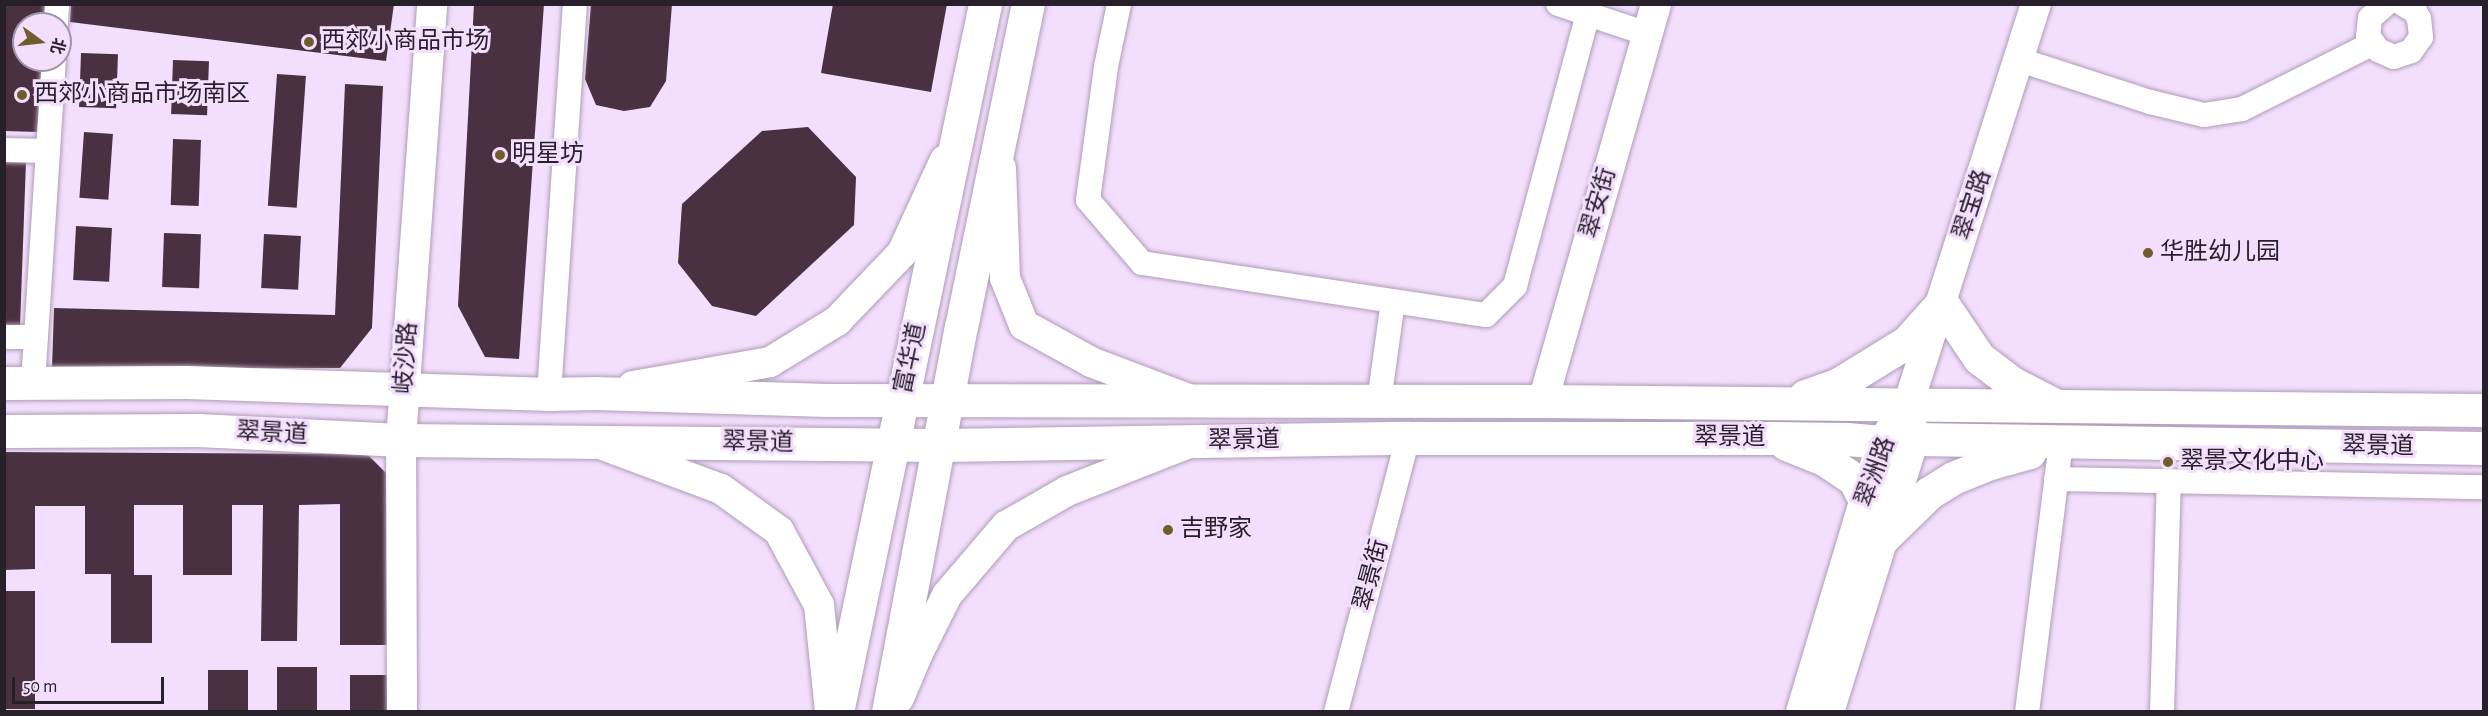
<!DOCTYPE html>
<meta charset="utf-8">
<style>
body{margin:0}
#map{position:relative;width:2488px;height:716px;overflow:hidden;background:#f3dffd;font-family:"Alegreya Sans","Noto Sans SC",sans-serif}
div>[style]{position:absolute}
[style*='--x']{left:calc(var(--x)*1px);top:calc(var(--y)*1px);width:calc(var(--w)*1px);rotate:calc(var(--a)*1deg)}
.building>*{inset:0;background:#4a3141;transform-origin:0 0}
.roads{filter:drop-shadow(0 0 2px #af9cb8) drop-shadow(0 0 2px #af9cb8)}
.minor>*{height:24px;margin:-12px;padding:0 12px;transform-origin:12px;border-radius:12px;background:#fff}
.tertiary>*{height:30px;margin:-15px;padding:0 15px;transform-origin:15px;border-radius:15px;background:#fff}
.secondary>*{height:33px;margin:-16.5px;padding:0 16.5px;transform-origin:16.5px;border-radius:16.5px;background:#fff}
.dots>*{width:16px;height:16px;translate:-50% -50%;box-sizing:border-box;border:3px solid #f3dffd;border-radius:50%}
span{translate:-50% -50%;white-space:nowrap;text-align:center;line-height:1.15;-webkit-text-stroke:6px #f3dffd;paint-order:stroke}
.poi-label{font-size:24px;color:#27202b}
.left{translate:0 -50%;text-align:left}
.street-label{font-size:24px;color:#27202b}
.frame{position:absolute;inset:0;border:6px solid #27202b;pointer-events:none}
.north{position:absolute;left:12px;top:12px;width:60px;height:60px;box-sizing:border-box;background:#f3dffd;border:2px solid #a193a9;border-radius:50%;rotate:105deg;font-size:16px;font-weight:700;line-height:24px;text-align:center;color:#27202b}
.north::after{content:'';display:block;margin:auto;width:21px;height:27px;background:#705d2b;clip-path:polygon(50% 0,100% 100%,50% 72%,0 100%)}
.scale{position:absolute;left:12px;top:677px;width:152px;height:27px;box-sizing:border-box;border:3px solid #27202b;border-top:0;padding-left:8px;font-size:18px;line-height:21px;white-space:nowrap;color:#27202b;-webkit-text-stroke:4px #f3dffd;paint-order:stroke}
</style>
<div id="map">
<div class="building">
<i style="clip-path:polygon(4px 4px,45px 4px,44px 24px,24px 24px,24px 60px,42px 60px,38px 132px,4px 131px)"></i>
<i style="clip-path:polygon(71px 4px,394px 4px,386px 61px,70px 22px)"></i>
<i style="clip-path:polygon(474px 4px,544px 4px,519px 359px,485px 357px,458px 306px)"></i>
<i style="clip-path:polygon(591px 4px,672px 4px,666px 81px,650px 107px,624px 111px,596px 105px,585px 79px)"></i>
<i style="clip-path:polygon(833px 4px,947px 4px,931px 92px,821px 73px)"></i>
<i style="left:81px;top:53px;width:37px;height:54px;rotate:2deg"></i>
<i style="left:173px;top:60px;width:36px;height:54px;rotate:2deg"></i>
<i style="left:277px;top:74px;width:29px;height:132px;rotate:4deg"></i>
<i style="clip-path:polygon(345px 84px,383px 86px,372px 328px,340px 368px,52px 368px,54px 308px,335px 315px)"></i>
<i style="clip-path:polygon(808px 127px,856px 177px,854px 225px,756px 316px,712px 306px,678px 263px,682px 204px,762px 131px)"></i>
<i style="left:84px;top:132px;width:29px;height:66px;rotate:4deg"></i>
<i style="left:173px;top:139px;width:28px;height:66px;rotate:2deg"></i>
<i style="clip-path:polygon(4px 161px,26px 161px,20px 327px,4px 327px)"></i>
<i style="left:76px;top:226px;width:36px;height:54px;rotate:3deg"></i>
<i style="left:164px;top:233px;width:37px;height:54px;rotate:2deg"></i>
<i style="left:264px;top:234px;width:37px;height:54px;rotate:3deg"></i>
<i style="clip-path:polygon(4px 452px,367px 454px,388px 475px,388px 645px,340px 645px,340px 504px,299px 505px,297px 641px,261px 641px,263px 505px,232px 505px,232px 575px,183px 575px,183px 505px,134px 505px,134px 575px,152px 575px,152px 643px,111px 643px,111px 574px,85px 574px,85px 506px,35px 506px,35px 569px,4px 570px)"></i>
<i style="left:4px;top:591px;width:31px;height:118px"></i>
<i style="left:277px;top:667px;width:40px;height:45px"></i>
<i style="left:208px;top:670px;width:40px;height:42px"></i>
<i style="left:350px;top:675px;width:40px;height:37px"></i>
</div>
<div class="roads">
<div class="minor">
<i style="--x:1119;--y:4;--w:64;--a:101.7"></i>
<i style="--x:1106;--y:67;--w:134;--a:97.7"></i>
<i style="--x:1088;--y:200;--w:83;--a:49.4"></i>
<i style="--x:1142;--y:263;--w:348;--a:8.6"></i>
<i style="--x:1486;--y:315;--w:41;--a:-45"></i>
<i style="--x:1515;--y:286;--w:282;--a:-75"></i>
<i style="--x:1558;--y:4;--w:94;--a:18.6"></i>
<i style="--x:2386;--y:4;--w:21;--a:139"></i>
<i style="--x:2370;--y:18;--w:18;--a:96"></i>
<i style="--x:2368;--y:36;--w:17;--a:54"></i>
<i style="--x:2378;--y:50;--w:17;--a:24"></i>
<i style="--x:2394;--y:57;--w:18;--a:-19"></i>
<i style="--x:2411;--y:51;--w:17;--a:-54"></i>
<i style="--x:2421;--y:37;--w:18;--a:-96"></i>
<i style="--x:2419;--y:19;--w:9;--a:-117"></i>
<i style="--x:2415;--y:11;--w:14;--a:-150"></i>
<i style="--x:56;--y:24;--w:20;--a:-87"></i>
<i style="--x:2020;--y:60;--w:137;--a:17.9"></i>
<i style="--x:2150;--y:102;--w:56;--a:13.5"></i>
<i style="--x:2204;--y:115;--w:38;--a:-9"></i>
<i style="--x:2242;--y:109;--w:145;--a:-26.6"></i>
<i style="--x:4;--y:150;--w:44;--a:1.3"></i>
<i style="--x:4;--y:337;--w:32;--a:0"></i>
<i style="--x:33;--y:383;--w:324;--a:-86.3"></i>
<i style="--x:549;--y:394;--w:391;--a:-86.2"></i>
<i style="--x:1379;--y:401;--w:100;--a:-82"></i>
<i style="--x:2056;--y:479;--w:428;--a:1.1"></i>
<i style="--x:1336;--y:712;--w:283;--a:-75.3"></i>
<i style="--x:2027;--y:712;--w:271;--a:-82.8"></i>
<i style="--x:2162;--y:712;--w:231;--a:-88.3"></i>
</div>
<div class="tertiary">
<i style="--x:1001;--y:168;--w:110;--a:87.9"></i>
<i style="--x:1005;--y:278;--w:51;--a:68"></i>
<i style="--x:1024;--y:325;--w:77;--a:28.9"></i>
<i style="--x:1091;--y:362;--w:102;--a:20.8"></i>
<i style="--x:633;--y:386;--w:139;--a:-9.9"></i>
<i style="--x:770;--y:362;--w:79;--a:-31.5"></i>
<i style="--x:837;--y:321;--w:94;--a:-46.3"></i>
<i style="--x:902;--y:253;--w:102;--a:-65.2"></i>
<i style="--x:1543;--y:401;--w:413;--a:-74.1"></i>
<i style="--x:600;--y:444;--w:129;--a:20.4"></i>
<i style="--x:721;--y:489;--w:72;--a:35.9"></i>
<i style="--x:779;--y:531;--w:84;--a:61.6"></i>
<i style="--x:819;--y:605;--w:108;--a:84.1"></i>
<i style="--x:899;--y:698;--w:49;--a:-67.1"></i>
<i style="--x:918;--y:653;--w:65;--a:-63.4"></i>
<i style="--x:947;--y:595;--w:91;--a:-49.5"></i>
<i style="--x:1006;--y:526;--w:70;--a:-29.8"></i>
<i style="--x:1067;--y:491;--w:131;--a:-21.5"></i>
<i style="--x:402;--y:712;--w:272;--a:-90.2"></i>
<i style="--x:401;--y:440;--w:437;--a:-85.9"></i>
<i style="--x:1801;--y:712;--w:282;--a:-73.3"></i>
<i style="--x:1882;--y:442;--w:45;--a:-54.9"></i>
<i style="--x:1908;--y:405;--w:421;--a:-72.3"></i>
<i style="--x:1829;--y:712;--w:286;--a:-72.7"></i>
<i style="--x:1914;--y:439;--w:22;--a:-100"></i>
</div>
<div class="secondary">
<i style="--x:4;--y:383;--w:182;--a:-0.3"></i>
<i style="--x:186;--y:382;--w:363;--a:1.9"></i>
<i style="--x:549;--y:394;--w:46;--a:-1.2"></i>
<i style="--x:595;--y:393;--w:232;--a:1.7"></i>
<i style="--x:827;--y:400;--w:716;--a:0.08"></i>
<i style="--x:1543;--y:401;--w:941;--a:0.55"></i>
<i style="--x:1805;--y:396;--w:34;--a:-19"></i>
<i style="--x:1837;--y:385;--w:82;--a:-31.6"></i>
<i style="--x:1907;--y:342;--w:52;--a:-48.1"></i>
<i style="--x:1942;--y:303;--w:66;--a:56.1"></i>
<i style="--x:1979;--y:358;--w:41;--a:37.1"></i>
<i style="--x:2012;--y:383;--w:46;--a:27.1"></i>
<i style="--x:4;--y:431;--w:194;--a:-0.3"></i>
<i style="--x:198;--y:430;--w:203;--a:2.8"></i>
<i style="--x:401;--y:440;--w:539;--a:0.53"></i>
<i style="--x:940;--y:445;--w:468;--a:-0.9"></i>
<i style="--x:1408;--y:438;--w:365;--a:0"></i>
<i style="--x:1773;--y:438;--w:74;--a:0.8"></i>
<i style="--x:1847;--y:439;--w:35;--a:5"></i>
<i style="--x:1882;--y:442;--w:32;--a:-5"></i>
<i style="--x:1914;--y:439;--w:570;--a:0.9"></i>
<i style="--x:1786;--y:444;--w:41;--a:21.5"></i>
<i style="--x:1824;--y:459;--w:36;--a:34"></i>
<i style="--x:1854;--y:479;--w:65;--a:62.7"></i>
<i style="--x:1884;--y:537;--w:63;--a:-44.4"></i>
<i style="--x:1929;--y:493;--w:28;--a:-32"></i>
<i style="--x:1953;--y:478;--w:40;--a:-22"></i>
<i style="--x:1990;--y:463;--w:41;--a:-15.4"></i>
<i style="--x:837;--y:712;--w:723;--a:-78.19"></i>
<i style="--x:888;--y:712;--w:392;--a:-79.3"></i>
<i style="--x:961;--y:327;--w:330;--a:-78.3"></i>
</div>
</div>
<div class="dots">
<i style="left:309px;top:42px;background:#705d2b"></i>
<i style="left:22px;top:95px;background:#705d2b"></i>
<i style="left:500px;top:155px;background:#705d2b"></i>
<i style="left:2148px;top:253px;background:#705d2b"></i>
<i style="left:2168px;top:462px;background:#705d2b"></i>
<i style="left:1168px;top:530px;background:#705d2b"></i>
</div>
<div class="poi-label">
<span class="left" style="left:321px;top:42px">西郊小商品市场</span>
<span class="left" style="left:34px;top:95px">西郊小商品市场南区</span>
<span class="left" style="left:512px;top:155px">明星坊</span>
<span class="left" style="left:2160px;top:253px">华胜幼儿园</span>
<span class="left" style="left:2180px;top:462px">翠景文化中心</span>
<span class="left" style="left:1180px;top:530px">吉野家</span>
</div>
<div class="street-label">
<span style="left:1599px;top:203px;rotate:-74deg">翠安街</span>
<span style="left:1973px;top:205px;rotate:-72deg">翠宝路</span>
<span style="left:407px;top:358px;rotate:-86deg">岐沙路</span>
<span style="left:911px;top:358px;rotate:-78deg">富华道</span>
<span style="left:272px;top:434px;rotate:3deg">翠景道</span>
<span style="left:1730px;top:438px">翠景道</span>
<span style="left:1244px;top:441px;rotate:-1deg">翠景道</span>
<span style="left:758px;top:443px;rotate:1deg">翠景道</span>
<span style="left:2378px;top:447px;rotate:1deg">翠景道</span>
<span style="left:1876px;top:472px;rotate:-70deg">翠洲路</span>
<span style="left:1372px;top:575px;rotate:-75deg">翠景街</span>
</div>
<div class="frame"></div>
<div class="north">北</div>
<div class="scale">50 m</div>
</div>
